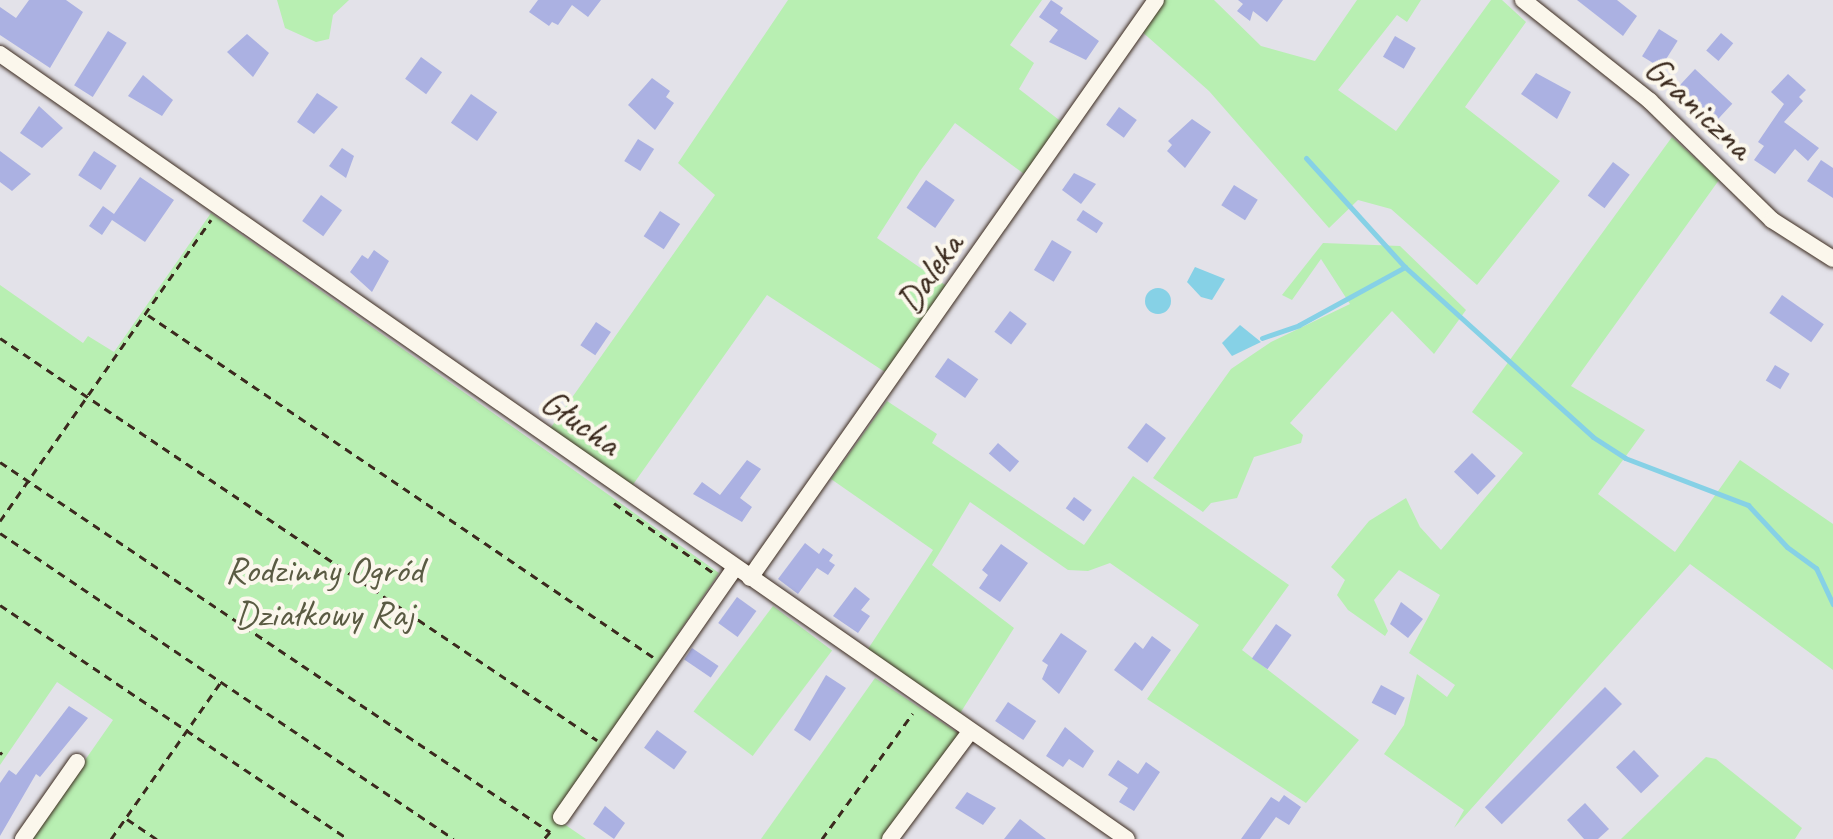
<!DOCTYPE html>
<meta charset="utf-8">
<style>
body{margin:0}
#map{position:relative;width:1833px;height:839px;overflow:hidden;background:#e3e2e9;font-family:Caveat,sans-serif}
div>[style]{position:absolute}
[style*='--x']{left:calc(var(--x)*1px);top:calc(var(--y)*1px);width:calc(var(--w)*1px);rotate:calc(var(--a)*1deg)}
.green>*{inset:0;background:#b8efb2;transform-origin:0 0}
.water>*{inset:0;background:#86d1e6}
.round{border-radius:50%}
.stream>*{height:5px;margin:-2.5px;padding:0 2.5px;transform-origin:2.5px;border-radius:2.5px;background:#86d1e6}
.building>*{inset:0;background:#abb1e2;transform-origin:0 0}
.path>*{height:3px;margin-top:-1.5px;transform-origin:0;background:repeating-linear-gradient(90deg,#3b2a1e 0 8px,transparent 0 14px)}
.roads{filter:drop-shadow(0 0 2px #3b2a1e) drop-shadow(0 0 2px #3b2a1e)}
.minor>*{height:16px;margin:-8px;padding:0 8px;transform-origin:8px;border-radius:8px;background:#fbf7ec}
span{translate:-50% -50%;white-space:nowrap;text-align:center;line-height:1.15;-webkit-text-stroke:8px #fbf7ec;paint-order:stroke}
.street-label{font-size:38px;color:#3b2a1e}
.park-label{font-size:38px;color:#5a5b43}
</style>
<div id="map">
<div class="green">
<i style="clip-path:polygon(277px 0,349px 0,333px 15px,329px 39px,316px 42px,285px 28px)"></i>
<i style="clip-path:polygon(788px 0,1042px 0,1010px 45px,1034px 63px,1019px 89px,1063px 123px,1027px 176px,955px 123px,920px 171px,877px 238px,951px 289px,888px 374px,767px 295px,627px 493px,547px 433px,715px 195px,678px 163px)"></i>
<i style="clip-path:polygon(1162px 0,1214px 0,1261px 46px,1315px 61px,1357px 0,1421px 0,1407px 22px,1397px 15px,1338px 90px,1396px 131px,1491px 0,1502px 0,1526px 22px,1465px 107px,1560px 181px,1477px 285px,1391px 209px,1358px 200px,1329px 228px,1209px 91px,1140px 30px)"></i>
<i style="clip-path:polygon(1672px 137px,1719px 180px,1571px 386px,1645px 430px,1598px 494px,1675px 552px,1740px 460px,1833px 524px,1833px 670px,1690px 564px,1454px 828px,1464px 810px,1384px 754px,1404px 725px,1417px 674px,1447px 697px,1455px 685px,1409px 653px,1440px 595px,1399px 570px,1374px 600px,1388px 631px,1385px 636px,1348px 610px,1337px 595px,1345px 580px,1331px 567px,1369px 521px,1406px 498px,1420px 527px,1441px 550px,1523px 453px,1472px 412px)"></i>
<i style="clip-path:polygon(211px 213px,719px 573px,554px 817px,586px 839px,30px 839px,113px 720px,57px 682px,0 765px,0 285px,83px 343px,88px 336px,114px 352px)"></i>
<i style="clip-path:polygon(1323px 243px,1400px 246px,1466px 310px,1434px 354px,1392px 311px,1290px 423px,1303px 435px,1301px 443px,1254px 457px,1237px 498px,1211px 503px,1203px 512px,1153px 478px,1231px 369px,1271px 342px,1350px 304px,1321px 259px,1292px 300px,1282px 295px)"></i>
<i style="clip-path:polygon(887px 401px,937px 434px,932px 443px,1084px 545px,1133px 476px,1289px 585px,1242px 650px,1359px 740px,1306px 803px,1147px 699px,1199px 625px,1110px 563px,1088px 571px,1068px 570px,970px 502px,932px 565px,1014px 628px,959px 715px,866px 652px,933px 550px,831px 479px)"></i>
<i style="left:773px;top:606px;width:74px;height:132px;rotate:37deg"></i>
<i style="clip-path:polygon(875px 678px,961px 735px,884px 839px,761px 839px)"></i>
<i style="clip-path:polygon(1706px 757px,1716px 759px,1802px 828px,1795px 839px,1621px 839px)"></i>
</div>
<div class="water">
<i style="clip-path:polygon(1195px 267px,1225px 279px,1212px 300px,1201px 297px,1187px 282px)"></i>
<i class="round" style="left:1145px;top:288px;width:26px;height:26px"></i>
<i style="clip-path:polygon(1240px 325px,1261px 342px,1232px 356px,1222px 343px)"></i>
</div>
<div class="stream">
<i style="--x:1306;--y:158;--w:147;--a:47.8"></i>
<i style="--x:1405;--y:267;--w:253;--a:42.1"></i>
<i style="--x:1593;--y:437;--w:38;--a:33"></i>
<i style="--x:1625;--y:458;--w:132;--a:20.9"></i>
<i style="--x:1748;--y:505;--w:57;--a:47.1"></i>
<i style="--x:1787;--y:547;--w:36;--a:36"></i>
<i style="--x:1816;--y:568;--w:40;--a:65"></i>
<i style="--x:1262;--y:338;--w:39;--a:-19"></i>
<i style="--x:1299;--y:325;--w:121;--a:-28.7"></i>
</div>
<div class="building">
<i style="clip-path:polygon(29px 0,66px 0,83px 12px,50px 68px,0 35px,0 7px,16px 18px)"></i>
<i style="clip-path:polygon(538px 0,601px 0,588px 17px,572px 5px,558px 25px,552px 22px,549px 26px,529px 12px)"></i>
<i style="clip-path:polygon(1051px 0,1063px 8px,1060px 13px,1099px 41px,1086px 60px,1049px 42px,1058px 30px,1039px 17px)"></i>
<i style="clip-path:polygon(1238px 0,1283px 0,1267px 22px,1253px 11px,1250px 21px,1237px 11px,1243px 4px)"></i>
<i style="clip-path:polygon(1577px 0,1617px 0,1637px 16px,1623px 36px)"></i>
<i style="left:1659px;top:29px;width:22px;height:32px;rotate:32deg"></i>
<i style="left:108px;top:31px;width:22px;height:64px;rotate:32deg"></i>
<i style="left:1721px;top:33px;width:16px;height:23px;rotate:40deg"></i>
<i style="clip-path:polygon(247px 34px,269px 53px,253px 77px,227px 52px)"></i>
<i style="left:1395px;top:36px;width:24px;height:24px;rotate:30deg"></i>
<i style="left:421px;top:57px;width:26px;height:27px;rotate:36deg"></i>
<i style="left:1695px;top:69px;width:51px;height:25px;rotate:43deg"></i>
<i style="clip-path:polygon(1536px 73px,1571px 92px,1557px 119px,1521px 94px)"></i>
<i style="clip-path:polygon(1788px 74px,1806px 90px,1799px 97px,1803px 101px,1784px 122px,1819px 148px,1808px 161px,1795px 149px,1775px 174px,1754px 160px,1764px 146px,1758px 142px,1784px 104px,1771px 92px)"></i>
<i style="clip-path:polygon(143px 75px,173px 100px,162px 116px,128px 96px)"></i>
<i style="clip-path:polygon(652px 78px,670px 91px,666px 97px,674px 103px,655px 130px,628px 105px)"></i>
<i style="clip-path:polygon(317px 93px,338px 107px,314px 134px,297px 122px)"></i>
<i style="left:471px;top:94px;width:32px;height:35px;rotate:35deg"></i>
<i style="clip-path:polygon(39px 106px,63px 128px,42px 148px,20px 133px)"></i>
<i style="left:1119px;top:107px;width:22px;height:22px;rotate:36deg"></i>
<i style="clip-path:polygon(1192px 119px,1211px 132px,1185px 168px,1167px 151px,1172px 145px,1168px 141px)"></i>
<i style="left:638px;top:139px;width:19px;height:26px;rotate:32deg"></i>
<i style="clip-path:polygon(342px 148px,354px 156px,346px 178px,329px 166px)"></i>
<i style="clip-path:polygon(0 151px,31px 174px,12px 191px,0 182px)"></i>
<i style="left:94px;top:151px;width:27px;height:29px;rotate:33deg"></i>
<i style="clip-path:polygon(1821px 160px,1833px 168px,1833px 198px,1807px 181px)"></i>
<i style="left:1613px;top:162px;width:21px;height:42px;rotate:37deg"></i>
<i style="clip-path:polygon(1074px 173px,1096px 184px,1081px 204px,1062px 190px)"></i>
<i style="clip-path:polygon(140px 177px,174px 200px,145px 242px,112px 220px,102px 235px,89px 226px,103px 206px,114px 214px)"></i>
<i style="left:926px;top:180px;width:35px;height:34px;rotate:35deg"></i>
<i style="left:1234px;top:185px;width:28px;height:24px;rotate:32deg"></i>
<i style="left:321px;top:195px;width:26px;height:32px;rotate:36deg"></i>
<i style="left:1083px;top:210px;width:24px;height:12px;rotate:33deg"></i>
<i style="left:660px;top:211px;width:24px;height:30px;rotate:33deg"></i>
<i style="left:1052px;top:240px;width:23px;height:35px;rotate:31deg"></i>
<i style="clip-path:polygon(374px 250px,389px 261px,372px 292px,350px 272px,362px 255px,368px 259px)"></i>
<i style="left:1782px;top:295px;width:51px;height:22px;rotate:35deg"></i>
<i style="left:1010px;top:311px;width:21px;height:26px;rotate:37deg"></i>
<i style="left:596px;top:322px;width:18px;height:28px;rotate:34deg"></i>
<i style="left:948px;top:358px;width:37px;height:23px;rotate:35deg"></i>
<i style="left:1775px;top:365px;width:17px;height:18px;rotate:31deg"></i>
<i style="left:1146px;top:423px;width:25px;height:31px;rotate:37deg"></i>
<i style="left:998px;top:443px;width:28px;height:14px;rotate:41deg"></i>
<i style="left:1472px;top:453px;width:33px;height:26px;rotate:44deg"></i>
<i style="clip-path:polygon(747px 460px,761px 469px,740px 498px,752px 507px,742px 522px,693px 494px,702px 482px,720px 495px)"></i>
<i style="left:1074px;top:497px;width:22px;height:14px;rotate:36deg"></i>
<i style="clip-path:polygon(805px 543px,819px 554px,823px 548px,833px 555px,829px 561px,835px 565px,828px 575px,817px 568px,798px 594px,778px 579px)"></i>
<i style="clip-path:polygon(1001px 544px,1028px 563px,1000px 602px,979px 588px,988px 575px,982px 570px)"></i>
<i style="clip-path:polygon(855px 587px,870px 599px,861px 610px,870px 616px,858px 633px,833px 616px)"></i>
<i style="left:737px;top:597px;width:24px;height:32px;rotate:36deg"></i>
<i style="clip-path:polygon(1401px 602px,1423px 619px,1408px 638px,1390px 624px)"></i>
<i style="left:1276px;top:624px;width:19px;height:42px;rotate:35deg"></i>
<i style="clip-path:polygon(1061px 633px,1087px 651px,1059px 694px,1042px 679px,1048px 665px,1042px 661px)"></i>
<i style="clip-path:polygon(1152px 636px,1171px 650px,1142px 691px,1114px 670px,1135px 642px,1143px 649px)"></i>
<i style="left:692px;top:648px;width:32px;height:14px;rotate:34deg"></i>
<i style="clip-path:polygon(826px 675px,846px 688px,810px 741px,794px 730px)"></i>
<i style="left:1381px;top:685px;width:27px;height:20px;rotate:28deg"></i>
<i style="left:1605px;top:687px;width:24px;height:170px;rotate:45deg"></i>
<i style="left:1008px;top:702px;width:34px;height:23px;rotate:34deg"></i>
<i style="clip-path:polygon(69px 706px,88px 718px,40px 777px,36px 774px,0 836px,0 783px,9px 770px,16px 775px)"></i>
<i style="clip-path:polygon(1065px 727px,1094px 751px,1083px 768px,1069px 759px,1063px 767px,1046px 756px)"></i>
<i style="left:657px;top:730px;width:37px;height:22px;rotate:36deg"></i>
<i style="left:1634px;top:750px;width:36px;height:25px;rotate:46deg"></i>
<i style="clip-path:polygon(1118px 760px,1138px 774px,1146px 762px,1160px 772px,1134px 811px,1119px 802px,1128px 788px,1108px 775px)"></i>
<i style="clip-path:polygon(967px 792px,996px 808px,983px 825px,955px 808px)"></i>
<i style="clip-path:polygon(1284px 795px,1301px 807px,1289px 825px,1276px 817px,1260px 839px,1241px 839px,1271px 797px,1279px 802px)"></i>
<i style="clip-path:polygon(1585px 803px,1609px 829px,1598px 839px,1584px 839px,1567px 820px)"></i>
<i style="clip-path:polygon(605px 806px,625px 823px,614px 839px,593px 824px)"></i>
<i style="clip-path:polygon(1020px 819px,1046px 839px,1004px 839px)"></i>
</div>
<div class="path">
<i style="--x:148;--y:315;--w:610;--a:34.11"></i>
<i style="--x:0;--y:338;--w:720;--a:33.96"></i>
<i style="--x:0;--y:462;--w:663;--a:33.93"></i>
<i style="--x:550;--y:832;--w:9;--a:131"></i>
<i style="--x:614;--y:503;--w:120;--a:35.1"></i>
<i style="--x:0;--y:521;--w:368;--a:-55"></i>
<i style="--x:0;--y:533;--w:547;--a:33.98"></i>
<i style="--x:0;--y:605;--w:419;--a:33.9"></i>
<i style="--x:0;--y:752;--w:3;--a:45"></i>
<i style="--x:127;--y:819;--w:36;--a:34"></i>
<i style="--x:111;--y:839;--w:192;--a:-55"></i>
<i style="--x:822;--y:839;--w:155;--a:-54.2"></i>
</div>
<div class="roads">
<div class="minor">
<i style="--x:1523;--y:0;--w:162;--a:38.5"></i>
<i style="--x:1650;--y:101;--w:170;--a:44.3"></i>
<i style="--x:1772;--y:220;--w:72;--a:32.6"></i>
<i style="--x:0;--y:54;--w:1373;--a:34.86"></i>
<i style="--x:750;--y:578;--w:706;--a:-54.91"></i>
<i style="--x:561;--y:817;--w:302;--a:-55.1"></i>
<i style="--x:23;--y:839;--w:94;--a:-55"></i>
<i style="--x:890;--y:839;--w:132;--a:-53.3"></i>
</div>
</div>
<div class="street-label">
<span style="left:1699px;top:107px;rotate:43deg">Graniczna</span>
<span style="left:929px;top:273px;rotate:-55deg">Daleka</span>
<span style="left:581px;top:422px;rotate:35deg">Głucha</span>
</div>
<div class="park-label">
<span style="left:324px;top:592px">Rodzinny Ogród<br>Działkowy Raj</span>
</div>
</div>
